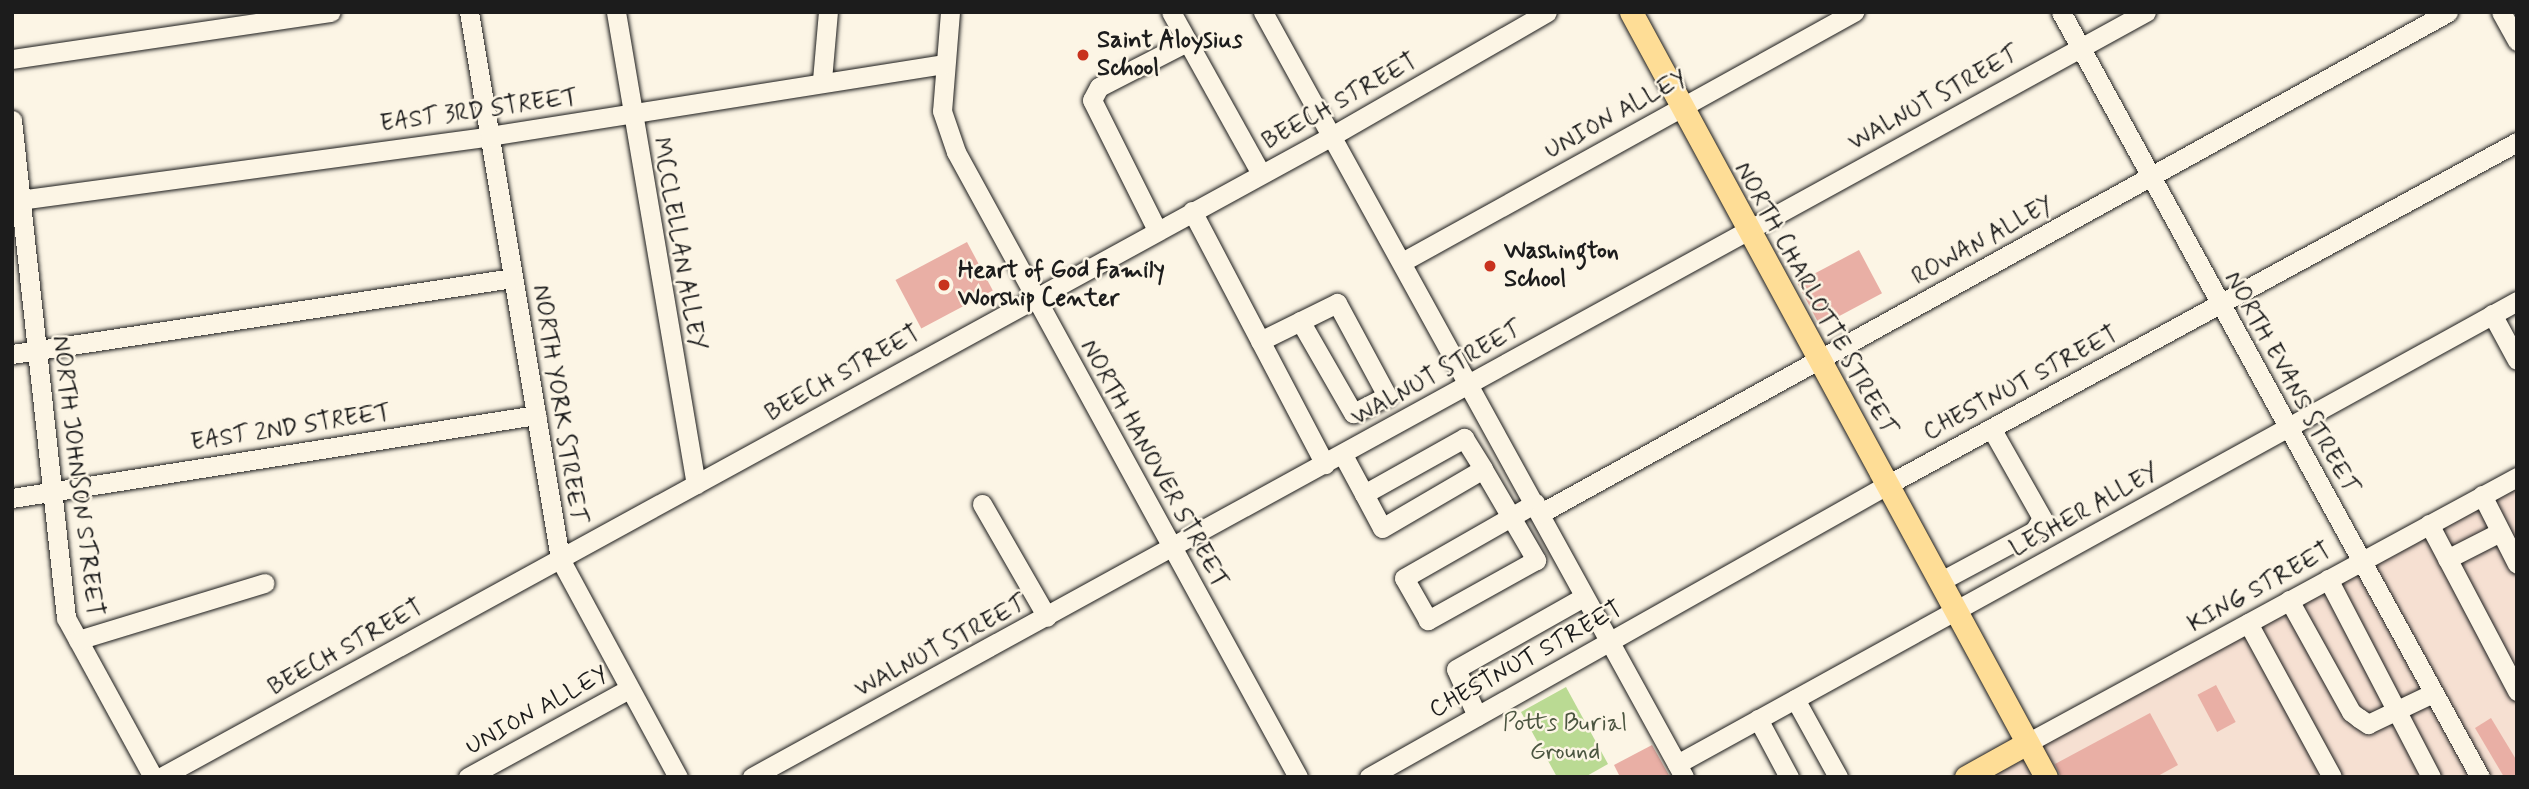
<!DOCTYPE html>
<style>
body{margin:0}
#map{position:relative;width:2529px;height:789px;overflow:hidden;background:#fcf5e5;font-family:Mynerve,sans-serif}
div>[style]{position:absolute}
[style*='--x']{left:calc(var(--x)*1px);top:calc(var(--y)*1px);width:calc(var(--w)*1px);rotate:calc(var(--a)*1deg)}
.built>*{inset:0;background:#f6e0d2}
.green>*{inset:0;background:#bada93}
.building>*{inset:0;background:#e9afa5;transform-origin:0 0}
.roads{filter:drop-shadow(0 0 2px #1c1c1c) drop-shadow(0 0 2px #1c1c1c)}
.minor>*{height:19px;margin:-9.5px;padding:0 9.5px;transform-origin:9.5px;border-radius:9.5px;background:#fcf5e5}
.major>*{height:23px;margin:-11.5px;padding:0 11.5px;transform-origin:11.5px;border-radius:11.5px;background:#fedd96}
.dots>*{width:19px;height:19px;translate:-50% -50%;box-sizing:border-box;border:4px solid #fcf5e5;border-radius:50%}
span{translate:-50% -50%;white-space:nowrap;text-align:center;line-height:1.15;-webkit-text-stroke:5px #fcf5e5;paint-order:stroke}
.poi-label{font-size:24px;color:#1c1c1c;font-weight:700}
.left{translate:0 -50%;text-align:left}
.street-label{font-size:24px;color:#1c1c1c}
.park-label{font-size:24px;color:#4b5540}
.frame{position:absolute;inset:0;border:14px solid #1c1c1c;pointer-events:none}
</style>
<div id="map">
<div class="built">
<i style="clip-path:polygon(2517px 477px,2517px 777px,1971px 777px)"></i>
</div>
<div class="green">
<i style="clip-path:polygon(1566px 687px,1608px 764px,1585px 777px,1557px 777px,1521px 712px)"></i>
</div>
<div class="building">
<i style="left:967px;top:242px;width:55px;height:81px;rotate:62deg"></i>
<i style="left:1859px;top:250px;width:49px;height:70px;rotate:62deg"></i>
<i style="left:2216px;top:685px;width:42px;height:21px;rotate:62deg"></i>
<i style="clip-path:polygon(2150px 713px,2178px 765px,2156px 777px,2061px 777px,2055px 764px)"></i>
<i style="clip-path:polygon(2491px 718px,2517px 761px,2517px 777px,2504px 777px,2475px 728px)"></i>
<i style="clip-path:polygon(1652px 745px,1670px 777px,1620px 777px,1614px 765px)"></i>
</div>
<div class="roads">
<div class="minor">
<i style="--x:469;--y:12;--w:555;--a:80.55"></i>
<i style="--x:560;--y:559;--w:248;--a:61.6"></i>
<i style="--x:616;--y:12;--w:479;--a:80.4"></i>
<i style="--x:950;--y:12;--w:99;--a:94.6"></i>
<i style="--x:942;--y:111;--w:43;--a:71.1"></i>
<i style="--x:956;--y:152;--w:712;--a:61.31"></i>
<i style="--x:1171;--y:12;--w:185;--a:60.9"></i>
<i style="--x:1263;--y:12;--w:873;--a:61.17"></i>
<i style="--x:2061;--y:12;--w:872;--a:61.29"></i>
<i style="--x:2501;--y:12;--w:33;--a:61"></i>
<i style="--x:12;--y:59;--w:322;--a:-8.4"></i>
<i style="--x:822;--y:80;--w:68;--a:-85"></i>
<i style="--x:12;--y:120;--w:501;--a:83.81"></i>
<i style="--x:66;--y:618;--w:181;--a:61.3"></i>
<i style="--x:12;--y:201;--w:482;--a:-7.7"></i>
<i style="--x:490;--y:136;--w:459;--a:-9"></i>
<i style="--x:1192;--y:211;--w:286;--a:62.3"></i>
<i style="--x:1157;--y:230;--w:145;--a:-116.6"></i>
<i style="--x:1092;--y:100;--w:15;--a:-62"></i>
<i style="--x:1099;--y:87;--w:99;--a:-27.1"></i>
<i style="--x:1402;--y:262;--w:517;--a:-28.95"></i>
<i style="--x:2492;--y:314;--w:52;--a:61.5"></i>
<i style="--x:1260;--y:341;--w:86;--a:-26.3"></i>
<i style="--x:1337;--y:303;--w:106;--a:61.7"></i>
<i style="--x:1387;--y:396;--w:38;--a:153"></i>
<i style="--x:1353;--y:413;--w:106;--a:-119.9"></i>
<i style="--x:12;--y:354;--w:507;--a:-8.63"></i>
<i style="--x:1343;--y:455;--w:44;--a:61.7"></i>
<i style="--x:1364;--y:494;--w:115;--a:-29.2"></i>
<i style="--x:1464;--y:438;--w:36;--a:58"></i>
<i style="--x:1483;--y:469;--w:56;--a:59.7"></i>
<i style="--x:1511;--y:517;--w:50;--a:59.8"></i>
<i style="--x:1536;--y:560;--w:124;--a:150.9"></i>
<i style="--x:1428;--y:620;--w:48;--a:-119.7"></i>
<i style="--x:1404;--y:578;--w:123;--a:-29.7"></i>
<i style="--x:1511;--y:517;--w:28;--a:-30"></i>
<i style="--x:1364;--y:494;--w:38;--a:62"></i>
<i style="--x:1382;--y:528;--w:117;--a:-30.3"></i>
<i style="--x:2482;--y:495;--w:77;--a:63.1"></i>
<i style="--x:12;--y:498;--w:531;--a:-9"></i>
<i style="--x:982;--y:504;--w:130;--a:60.1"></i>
<i style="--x:1541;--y:513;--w:1036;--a:-28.91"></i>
<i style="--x:2429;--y:524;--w:189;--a:62.2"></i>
<i style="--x:2447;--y:559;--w:59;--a:-27"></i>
<i style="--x:2328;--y:579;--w:223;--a:62.5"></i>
<i style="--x:1939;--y:582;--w:108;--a:-28.2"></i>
<i style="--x:2034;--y:531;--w:15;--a:-58"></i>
<i style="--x:2042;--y:518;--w:103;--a:-119.5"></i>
<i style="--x:2289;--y:600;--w:128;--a:61"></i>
<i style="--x:2351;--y:712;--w:10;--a:37"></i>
<i style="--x:2359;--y:718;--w:11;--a:34"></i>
<i style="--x:2368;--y:724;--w:72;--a:-25.5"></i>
<i style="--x:2248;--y:623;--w:175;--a:61.4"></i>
<i style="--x:78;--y:640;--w:195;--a:-17"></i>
<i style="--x:1795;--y:699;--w:89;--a:61.1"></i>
<i style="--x:1477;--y:716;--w:51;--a:-114.1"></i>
<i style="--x:1456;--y:669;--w:147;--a:-29.4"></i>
<i style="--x:1758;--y:719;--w:66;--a:61.9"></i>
<i style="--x:2027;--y:743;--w:558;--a:-28.5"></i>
<i style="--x:1677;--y:764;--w:959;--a:-28.86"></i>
<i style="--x:161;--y:777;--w:1333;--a:-28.7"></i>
<i style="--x:1330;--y:137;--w:250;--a:-29.9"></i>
<i style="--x:468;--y:777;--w:183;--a:-28.7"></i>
<i style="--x:752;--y:777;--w:1590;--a:-28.76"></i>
<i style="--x:1369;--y:777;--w:595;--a:-29.41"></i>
<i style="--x:1887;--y:485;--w:717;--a:-28.57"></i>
</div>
<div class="major">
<i style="--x:1631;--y:12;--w:870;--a:61.52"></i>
<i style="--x:1966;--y:777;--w:70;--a:-29.1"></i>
</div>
</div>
<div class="dots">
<i style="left:1083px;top:55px;background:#c8321e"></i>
<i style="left:1490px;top:266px;background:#c8321e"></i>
<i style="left:944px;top:285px;background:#c8321e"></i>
</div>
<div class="poi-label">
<span class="left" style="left:1097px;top:55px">Saint Aloysius<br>School</span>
<span class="left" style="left:1504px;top:266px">Washington<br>School</span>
<span class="left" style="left:958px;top:285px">Heart of God Family<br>Worship Center</span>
</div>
<div class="street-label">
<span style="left:1934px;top:99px;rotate:-29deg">WALNUT STREET</span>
<span style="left:1340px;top:102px;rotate:-29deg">BEECH STREET</span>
<span style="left:479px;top:111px;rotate:-8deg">EAST 3RD STREET</span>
<span style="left:1616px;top:115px;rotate:-29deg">UNION ALLEY</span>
<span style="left:1983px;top:241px;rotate:-29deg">ROWAN ALLEY</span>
<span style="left:678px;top:244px;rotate:80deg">MCCLELLAN ALLEY</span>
<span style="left:1815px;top:299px;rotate:61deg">NORTH CHARLOTTE STREET</span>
<span style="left:843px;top:374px;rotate:-29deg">BEECH STREET</span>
<span style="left:1437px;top:374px;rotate:-29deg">WALNUT STREET</span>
<span style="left:2291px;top:383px;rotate:61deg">NORTH EVANS STREET</span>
<span style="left:2021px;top:384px;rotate:-28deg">CHESTNUT STREET</span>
<span style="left:559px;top:404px;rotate:81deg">NORTH YORK STREET</span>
<span style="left:291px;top:428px;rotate:-9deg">EAST 2ND STREET</span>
<span style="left:1154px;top:464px;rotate:61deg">NORTH HANOVER STREET</span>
<span style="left:77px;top:476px;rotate:83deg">NORTH JOHNSON STREET</span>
<span style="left:2085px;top:511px;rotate:-29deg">LESHER ALLEY</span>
<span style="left:2260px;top:588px;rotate:-29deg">KING STREET</span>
<span style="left:941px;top:647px;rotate:-28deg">WALNUT STREET</span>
<span style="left:346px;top:648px;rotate:-29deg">BEECH STREET</span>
<span style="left:1526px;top:660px;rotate:-29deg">CHESTNUT STREET</span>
<span style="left:537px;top:711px;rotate:-29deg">UNION ALLEY</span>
</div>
<div class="park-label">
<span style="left:1565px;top:738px">Potts Burial<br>Ground</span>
</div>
<div class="frame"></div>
</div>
